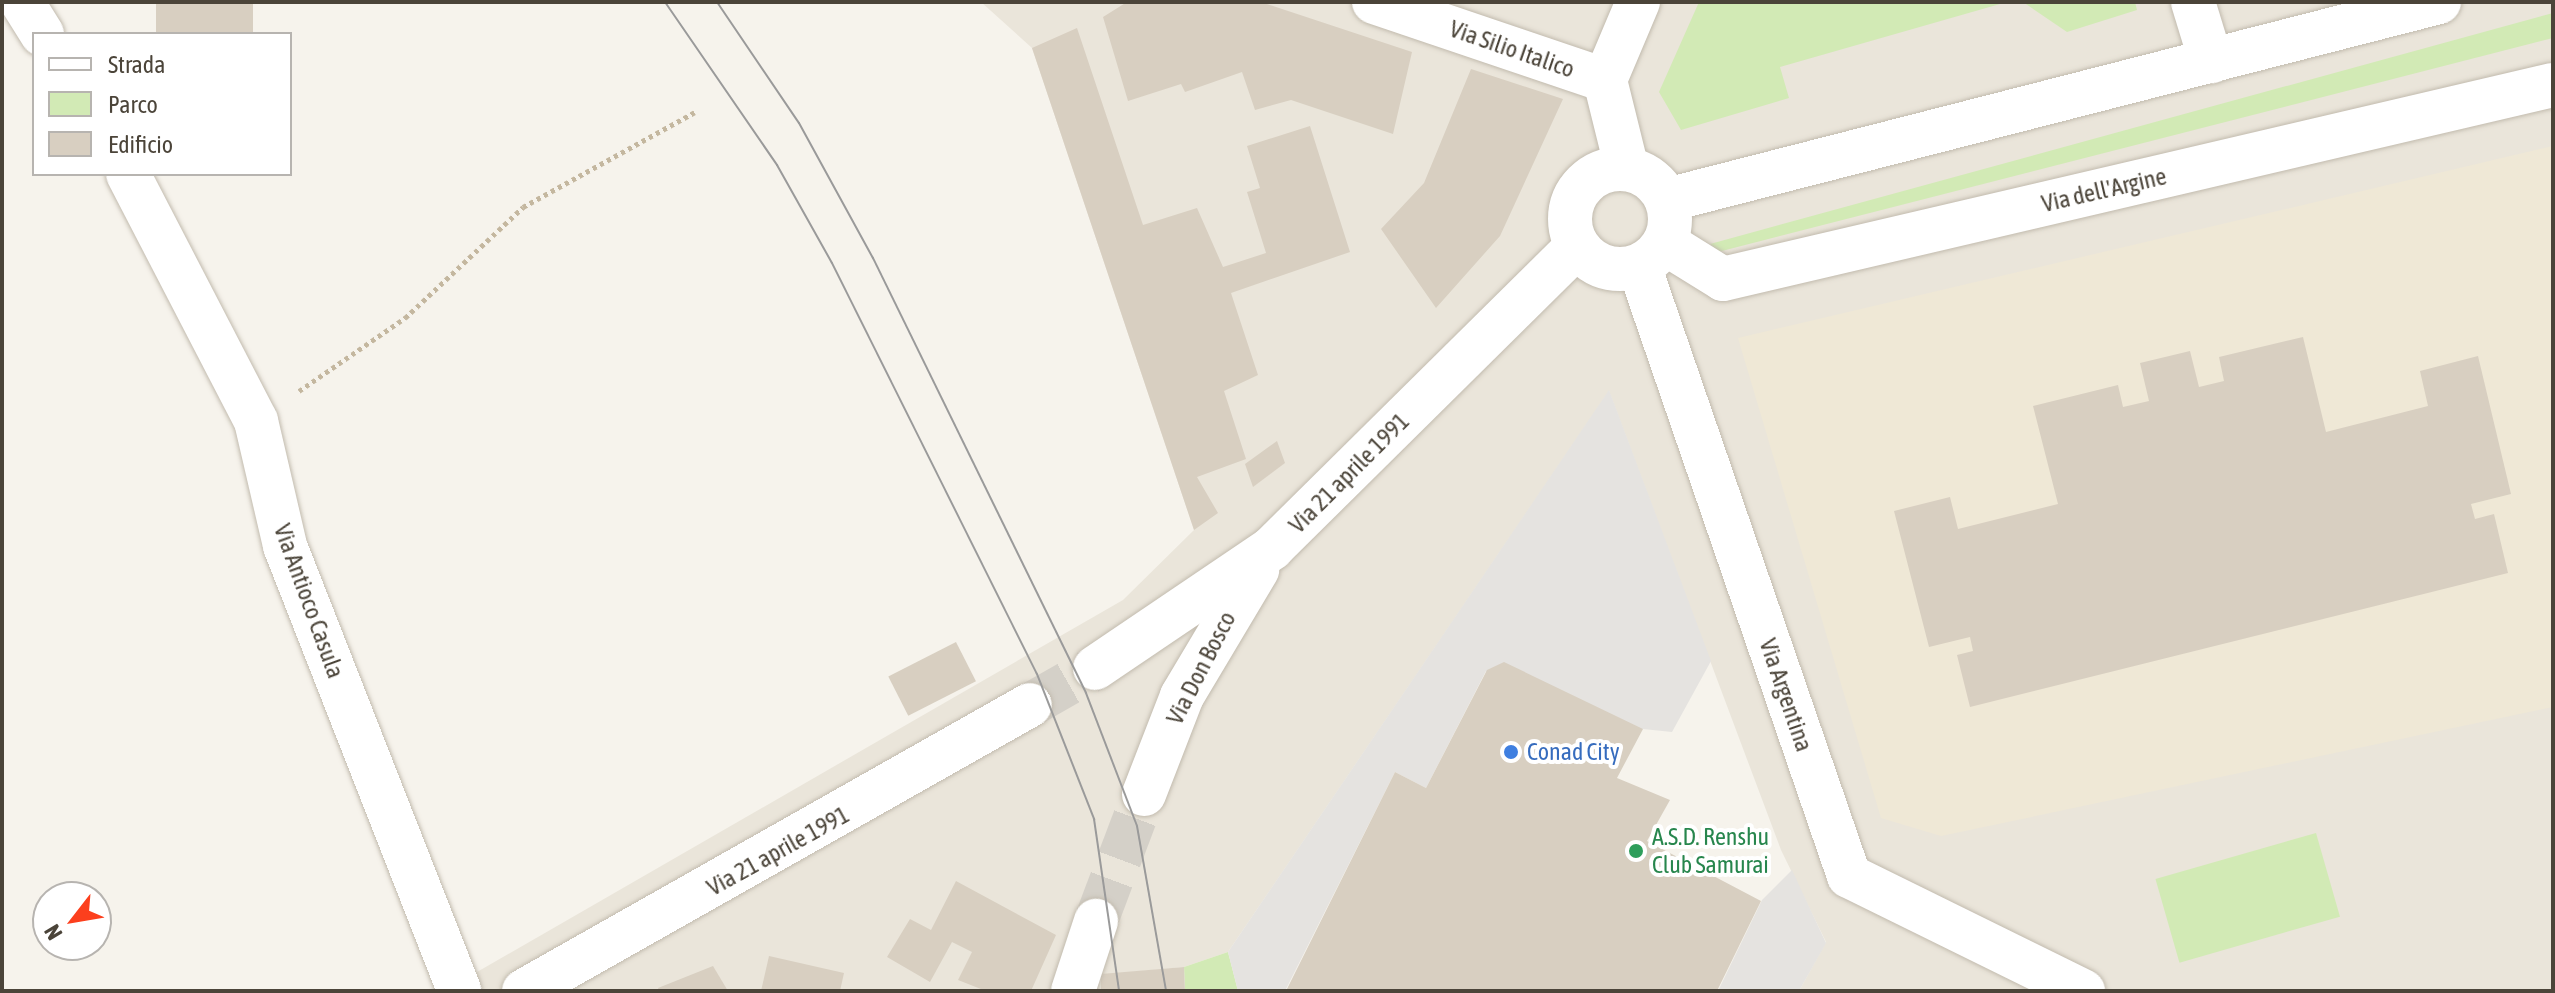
<!DOCTYPE html>
<style>
body{margin:0}
#map{position:relative;width:2555px;height:993px;overflow:hidden;background:#f6f3ec;font-family:"Asap Condensed",sans-serif}
div>[style]{position:absolute}
[style*='--x']{left:calc(var(--x)*1px);top:calc(var(--y)*1px);width:calc(var(--w)*1px);rotate:calc(var(--a)*1deg)}
.residential>*{inset:0;background:#eae5da}
.education>*{inset:0;background:#efe8d6}
.green>*{inset:0;background:#d2eab5;transform-origin:0 0}
.parking>*{inset:0;background:#e5e3e0}
.building>*{inset:0;background:#d8cfc1;transform-origin:0 0}
.minor-tunnel>*{height:44px;margin-top:-22px;transform-origin:0;background:repeating-linear-gradient(90deg,#d4d0c8 0 44px,transparent 0 66px)}
.path>*{height:5px;margin-top:-2.5px;transform-origin:0;background:repeating-linear-gradient(90deg,#c4b79f 0 4px,transparent 0 8px)}
.roads{filter:drop-shadow(0 0 2px #c2bbae) drop-shadow(0 0 2px #c2bbae)}
.minor>*{height:44px;margin:-22px;padding:0 22px;transform-origin:22px;border-radius:22px;background:#fff}
.minor>.ring{margin:-22px;padding:0;box-sizing:content-box;background:none;border:44px solid #fff;border-radius:50%}
.tram>*{height:2px;margin:-1px;padding:0 1px;transform-origin:1px;border-radius:1px;background:#9a9a9a}
.dots>*{width:22px;height:22px;translate:-50% -50%;box-sizing:border-box;border:4px solid #fff;border-radius:50%}
span{translate:-50% -50%;white-space:nowrap;text-align:center;line-height:1.15;-webkit-text-stroke:8px #fff;paint-order:stroke}
.street-label{font-size:24px;color:#4b4439}
.shop-label{font-size:24px;color:#366cbe}
.left{translate:0 -50%;text-align:left}
.leisure-label{font-size:24px;color:#27864d}
.frame{position:absolute;inset:0;border:4px solid #4b4439;pointer-events:none}
.legend{position:absolute;left:32px;top:32px;width:260px;height:144px;box-sizing:border-box;background:#fff;border:2px solid #b7b4b0;margin:0;padding:10px 14px;list-style:none;font-size:24px;color:#4b4439}
.legend li{display:flex;align-items:center;gap:16px;height:40px}
.legend b{width:40px;border:2px solid #b7b4b0}
.north{position:absolute;left:32px;top:881px;width:80px;height:80px;box-sizing:border-box;background:#fff;border:2px solid #b7b4b0;border-radius:50%;rotate:239deg;font-size:22px;font-weight:700;line-height:32px;text-align:center;color:#4b4439}
.north::after{content:'';display:block;margin:auto;width:28px;height:36px;background:#fc3f1d;clip-path:polygon(50% 0,100% 100%,50% 72%,0 100%)}
</style>
<div id="map">
<div class="residential">
<i style="clip-path:polygon(981px 2px,2553px 2px,2553px 991px,1799px 991px,1826px 942px,1781px 850px,1609px 391px,1228px 952px,1184px 967px,1101px 975px,1101px 991px,444px 991px,1123px 600px,1194px 530px,1032px 48px)"></i>
</div>
<div class="education">
<i style="clip-path:polygon(2553px 146px,2553px 707px,1941px 836px,1881px 818px,1738px 338px)"></i>
</div>
<div class="green">
<i style="clip-path:polygon(1699px 2px,2007px 2px,1780px 67px,1789px 98px,1681px 130px,1659px 92px)"></i>
<i style="clip-path:polygon(2023px 2px,2135px 2px,2137px 10px,2067px 32px)"></i>
<i style="clip-path:polygon(2553px 13px,2553px 38px,1718px 252px,1710px 244px)"></i>
<i style="left:2316px;top:833px;width:87px;height:167px;rotate:74deg"></i>
<i style="clip-path:polygon(1228px 952px,1238px 991px,1185px 991px,1184px 967px)"></i>
</div>
<div class="parking">
<i style="clip-path:polygon(1609px 390px,1711px 661px,1672px 732px,1643px 729px,1511px 752px,1486px 671px,1426px 788px,1395px 772px,1285px 991px,1238px 991px,1228px 952px)"></i>
<i style="clip-path:polygon(1792px 870px,1826px 943px,1799px 991px,1718px 991px,1762px 900px)"></i>
</div>
<div class="building">
<i style="left:156px;top:2px;width:97px;height:33px"></i>
<i style="clip-path:polygon(1127px 2px,1261px 2px,1412px 52px,1393px 134px,1291px 100px,1255px 110px,1242px 72px,1185px 92px,1181px 84px,1128px 101px,1103px 17px)"></i>
<i style="clip-path:polygon(1077px 28px,1143px 225px,1197px 208px,1223px 267px,1266px 253px,1247px 192px,1260px 188px,1247px 146px,1310px 126px,1350px 252px,1231px 293px,1258px 375px,1224px 391px,1246px 459px,1197px 477px,1218px 513px,1194px 530px,1032px 48px)"></i>
<i style="clip-path:polygon(1471px 69px,1563px 99px,1500px 236px,1436px 308px,1381px 229px,1424px 183px)"></i>
<i style="clip-path:polygon(2303px 337px,2326px 432px,2428px 406px,2420px 371px,2478px 356px,2511px 494px,2471px 504px,2475px 519px,2494px 514px,2508px 573px,1970px 707px,1957px 655px,1973px 651px,1970px 637px,1929px 647px,1894px 511px,1950px 497px,1958px 529px,2058px 504px,2033px 406px,2118px 385px,2123px 407px,2149px 401px,2140px 363px,2190px 351px,2199px 387px,2224px 381px,2219px 357px)"></i>
<i style="clip-path:polygon(1277px 441px,1285px 463px,1253px 487px,1245px 464px)"></i>
<i style="left:956px;top:642px;width:44px;height:76px;rotate:63deg"></i>
<i style="clip-path:polygon(1504px 662px,1643px 729px,1617px 778px,1670px 800px,1647px 841px,1761px 901px,1717px 991px,1286px 991px,1395px 772px,1426px 788px,1487px 670px)"></i>
<i style="clip-path:polygon(956px 881px,1056px 935px,1031px 991px,986px 991px,958px 980px,972px 952px,952px 942px,930px 982px,887px 957px,910px 919px,931px 930px)"></i>
<i style="clip-path:polygon(769px 956px,844px 973px,840px 991px,761px 991px)"></i>
<i style="clip-path:polygon(713px 966px,728px 991px,659px 991px,658px 988px)"></i>
<i style="clip-path:polygon(1184px 967px,1185px 991px,1101px 991px,1101px 974px)"></i>
</div>
<div class="minor-tunnel">
<i style="--x:1030;--y:705;--w:75;--a:-29.6"></i>
<i style="--x:1096;--y:921;--w:136;--a:-69.3"></i>
</div>
<div class="path">
<i style="--x:299;--y:391;--w:129;--a:-34.6"></i>
<i style="--x:405;--y:318;--w:162;--a:-43.2"></i>
<i style="--x:523;--y:207;--w:196;--a:-28.9"></i>
</div>
<div class="roads">
<div class="minor">
<i style="--x:22;--y:2;--w:38;--a:58"></i>
<i style="--x:1374;--y:2;--w:244;--a:18.7"></i>
<i style="--x:2193;--y:2;--w:62;--a:73"></i>
<i class="ring" style="left:1570px;top:169px;width:56px;height:56px"></i>
<i style="--x:1627;--y:169;--w:92;--a:-103.9"></i>
<i style="--x:1605;--y:80;--w:85;--a:-67.1"></i>
<i style="--x:128;--y:174;--w:278;--a:62.6"></i>
<i style="--x:256;--y:421;--w:128;--a:76.9"></i>
<i style="--x:285;--y:546;--w:478;--a:68.6"></i>
<i style="--x:1667;--y:200;--w:797;--a:-14.38"></i>
<i style="--x:1665;--y:243;--w:68;--a:31.8"></i>
<i style="--x:1723;--y:279;--w:852;--a:-13.16"></i>
<i style="--x:1639;--y:266;--w:645;--a:71"></i>
<i style="--x:1849;--y:876;--w:261;--a:26.2"></i>
<i style="--x:1095;--y:668;--w:214;--a:-34.1"></i>
<i style="--x:1272;--y:548;--w:429;--a:-44.7"></i>
<i style="--x:1144;--y:794;--w:105;--a:-68.8"></i>
<i style="--x:1182;--y:696;--w:147;--a:-59.2"></i>
<i style="--x:524;--y:991;--w:581;--a:-29.48"></i>
<i style="--x:1073;--y:991;--w:74;--a:-71.8"></i>
</div>
</div>
<div class="tram">
<i style="--x:665;--y:2;--w:198;--a:55.5"></i>
<i style="--x:777;--y:165;--w:112;--a:60.7"></i>
<i style="--x:832;--y:263;--w:459;--a:63.5"></i>
<i style="--x:1037;--y:674;--w:156;--a:68.5"></i>
<i style="--x:1094;--y:819;--w:174;--a:81.7"></i>
<i style="--x:717;--y:2;--w:146;--a:55.9"></i>
<i style="--x:799;--y:123;--w:154;--a:61.3"></i>
<i style="--x:873;--y:258;--w:484;--a:63.9"></i>
<i style="--x:1086;--y:693;--w:142;--a:69"></i>
<i style="--x:1137;--y:826;--w:168;--a:80"></i>
</div>
<div class="dots">
<i style="left:1511px;top:752px;background:#3f7fe0"></i>
<i style="left:1636px;top:851px;background:#2e9e5b"></i>
</div>
<div class="street-label">
<span style="left:1512px;top:49px;rotate:19deg">Via Silio Italico</span>
<span style="left:2104px;top:190px;rotate:-13deg">Via dell'Argine</span>
<span style="left:1349px;top:473px;rotate:-45deg">Via 21 aprile 1991</span>
<span style="left:309px;top:601px;rotate:70deg">Via Antioco Casula</span>
<span style="left:1201px;top:668px;rotate:-63deg">Via Don Bosco</span>
<span style="left:1786px;top:695px;rotate:71deg">Via Argentina</span>
<span style="left:778px;top:851px;rotate:-29deg">Via 21 aprile 1991</span>
</div>
<div class="shop-label">
<span class="left" style="left:1527px;top:752px">Conad City</span>
</div>
<div class="leisure-label">
<span class="left" style="left:1652px;top:851px">A.S.D. Renshu<br>Club Samurai</span>
</div>
<div class="frame"></div>
<ul class="legend">
<li><b style="height:10px;background:#fff"></b>Strada</li>
<li><b style="height:22px;background:#d2eab5"></b>Parco</li>
<li><b style="height:22px;background:#d8cfc1"></b>Edificio</li>
</ul>
<div class="north">N</div>
</div>
